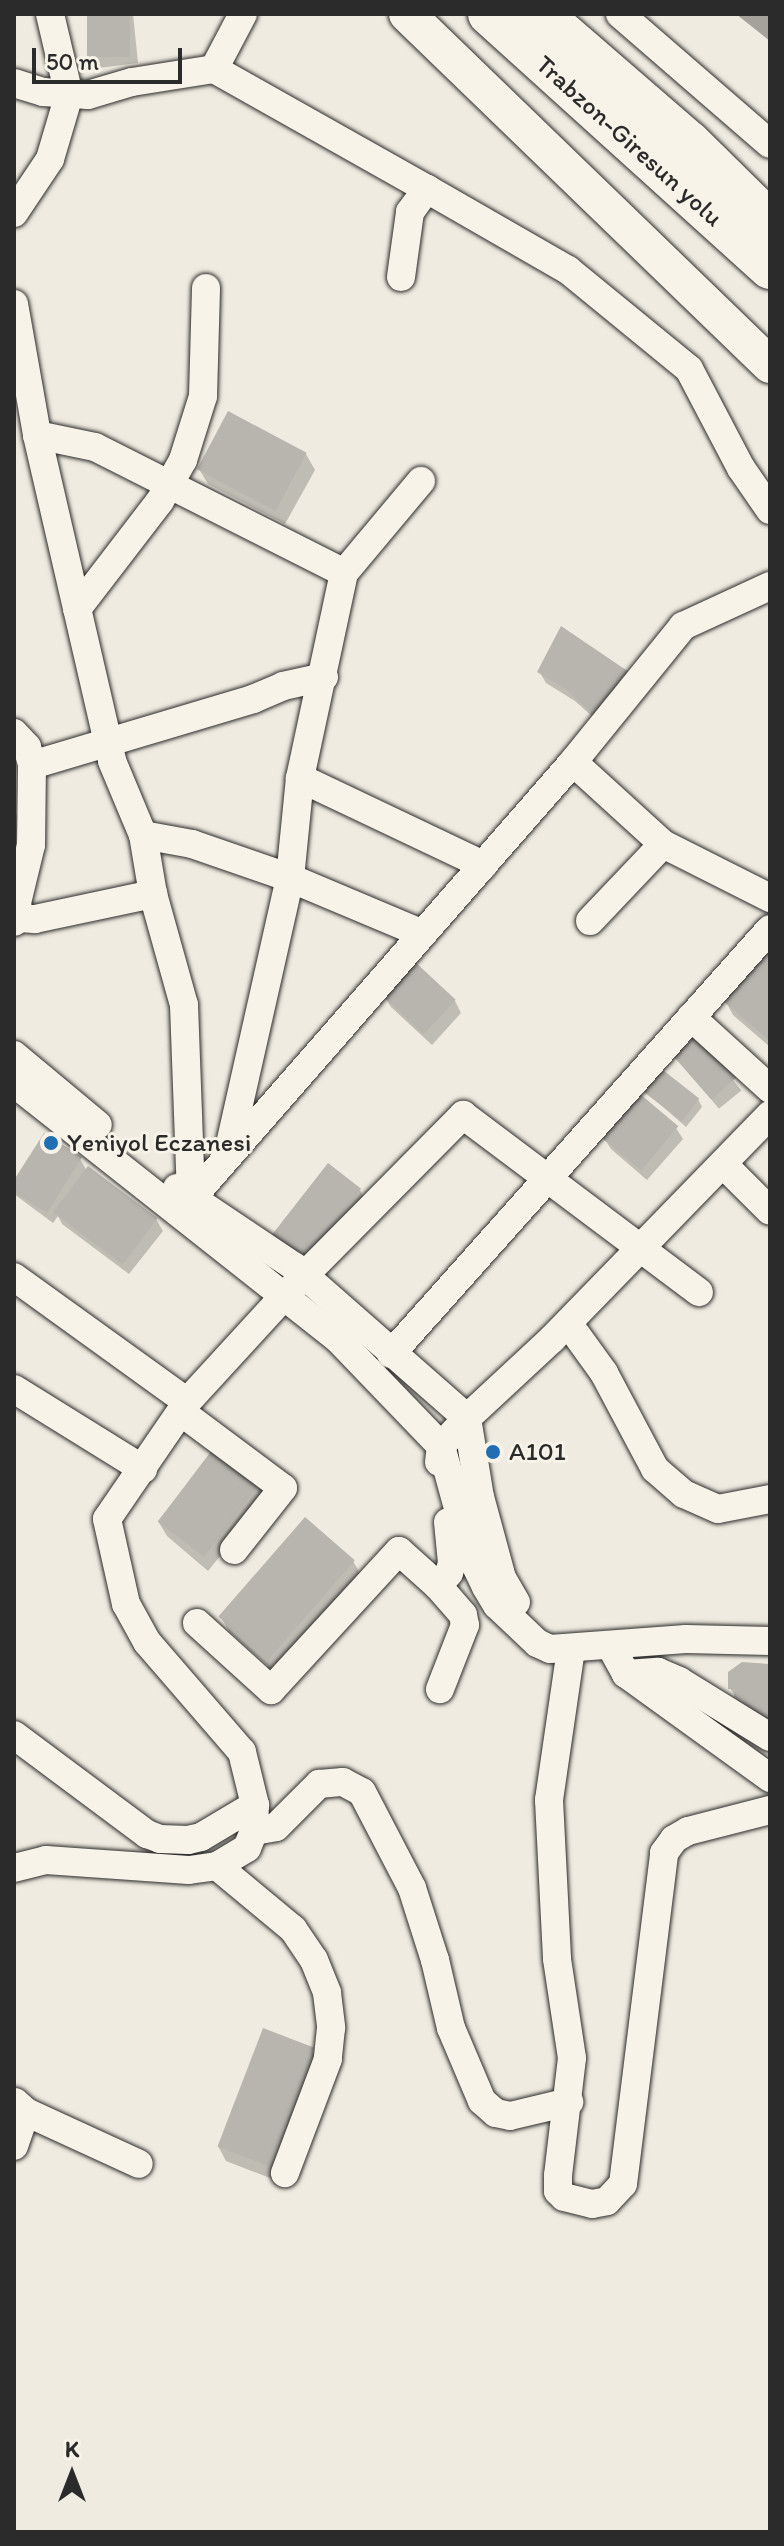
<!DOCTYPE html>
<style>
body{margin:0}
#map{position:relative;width:784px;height:2546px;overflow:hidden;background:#efebe0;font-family:Itim,sans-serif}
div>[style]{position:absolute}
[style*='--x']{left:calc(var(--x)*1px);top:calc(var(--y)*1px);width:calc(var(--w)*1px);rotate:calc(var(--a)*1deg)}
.water>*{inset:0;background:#a4a29a}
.shadow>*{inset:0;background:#0003;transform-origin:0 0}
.building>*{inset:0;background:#b8b5ae;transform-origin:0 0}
.roads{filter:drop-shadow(0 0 2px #2b2b2b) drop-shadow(0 0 2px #2b2b2b)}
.minor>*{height:28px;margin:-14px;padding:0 14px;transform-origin:14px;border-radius:14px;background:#f7f3e8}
.major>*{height:36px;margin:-18px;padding:0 18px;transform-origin:18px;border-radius:18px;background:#f7f3e8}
.highway>*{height:42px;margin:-21px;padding:0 21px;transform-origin:21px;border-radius:21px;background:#f7f3e8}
.dots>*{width:22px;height:22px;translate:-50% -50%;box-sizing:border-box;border:4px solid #f7f3e8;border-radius:50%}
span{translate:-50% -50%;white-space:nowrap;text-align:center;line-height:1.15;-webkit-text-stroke:6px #f7f3e8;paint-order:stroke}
.street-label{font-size:26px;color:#2b2b2b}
.poi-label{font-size:26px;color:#2b2b2b}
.left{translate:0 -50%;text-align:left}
.frame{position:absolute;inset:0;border:16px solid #2b2b2b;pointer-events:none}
.north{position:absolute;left:32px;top:2434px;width:80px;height:80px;-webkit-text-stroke:6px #f7f3e8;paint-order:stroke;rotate:0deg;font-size:22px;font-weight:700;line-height:32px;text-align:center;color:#2b2b2b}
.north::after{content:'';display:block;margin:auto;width:28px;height:36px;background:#2b2b2b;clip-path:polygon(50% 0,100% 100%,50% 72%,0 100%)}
.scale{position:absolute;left:32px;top:48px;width:150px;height:36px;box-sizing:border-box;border:4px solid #2b2b2b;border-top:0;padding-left:10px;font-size:24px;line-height:28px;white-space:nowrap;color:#2b2b2b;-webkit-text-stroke:6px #f7f3e8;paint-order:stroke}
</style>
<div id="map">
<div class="water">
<i style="clip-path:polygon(737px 14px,770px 14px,770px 41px,736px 14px)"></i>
</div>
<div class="shadow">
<i style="clip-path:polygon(89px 14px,133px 14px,138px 63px,99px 68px,93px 56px)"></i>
<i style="clip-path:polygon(306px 454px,315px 470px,285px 524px,208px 484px,199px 469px)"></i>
<i style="clip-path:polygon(562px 628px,604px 727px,575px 701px,546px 683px,539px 671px)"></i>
<i style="clip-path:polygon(14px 811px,18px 818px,14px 873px)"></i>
<i style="clip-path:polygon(770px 948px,770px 1047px,733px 1015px,725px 1000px)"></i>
<i style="clip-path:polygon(384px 996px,455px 1001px,461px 1013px,432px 1045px,391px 1007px)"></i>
<i style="left:698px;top:1037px;width:69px;height:29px;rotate:51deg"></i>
<i style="clip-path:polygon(644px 1090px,698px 1099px,702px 1107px,686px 1127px)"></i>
<i style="clip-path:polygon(676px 1128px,683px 1139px,647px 1180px,611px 1149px,604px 1138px)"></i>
<i style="clip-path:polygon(80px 1159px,87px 1171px,156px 1219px,163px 1231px,129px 1274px,62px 1224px,58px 1216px,53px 1223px,14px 1194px,14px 1184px)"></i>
<i style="clip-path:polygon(360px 1190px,366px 1201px,309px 1275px,278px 1250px)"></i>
<i style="clip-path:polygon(218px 1445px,271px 1493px,208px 1571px,167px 1536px,158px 1521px)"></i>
<i style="clip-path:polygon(353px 1561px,362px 1577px,276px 1673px,229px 1631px,220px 1616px)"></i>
<i style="clip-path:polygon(770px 1666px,770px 1728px,743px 1709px,730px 1688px)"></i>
<i style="clip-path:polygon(312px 2050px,321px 2065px,275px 2180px,226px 2161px,218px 2146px)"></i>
</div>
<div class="building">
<i style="left:87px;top:14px;width:43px;height:43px"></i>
<i style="left:228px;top:411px;width:89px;height:66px;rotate:28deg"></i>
<i style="clip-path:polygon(561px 626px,629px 672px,596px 717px,567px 690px,537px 672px)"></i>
<i style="clip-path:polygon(770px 945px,770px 1041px,722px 1000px)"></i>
<i style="left:414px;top:961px;width:57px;height:47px;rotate:43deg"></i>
<i style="left:698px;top:1034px;width:58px;height:33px;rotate:49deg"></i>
<i style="left:659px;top:1067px;width:51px;height:29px;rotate:38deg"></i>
<i style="left:640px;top:1094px;width:50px;height:58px;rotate:40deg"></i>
<i style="clip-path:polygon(44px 1133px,82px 1157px,47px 1213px,14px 1192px,14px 1180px)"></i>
<i style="left:328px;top:1163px;width:42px;height:96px;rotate:38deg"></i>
<i style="left:88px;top:1166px;width:87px;height:58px;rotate:37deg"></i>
<i style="left:218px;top:1442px;width:58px;height:100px;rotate:37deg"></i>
<i style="left:305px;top:1517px;width:66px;height:132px;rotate:41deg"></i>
<i style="clip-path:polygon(742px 1662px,770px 1664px,770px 1720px,763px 1720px,761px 1713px,750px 1711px,743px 1700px,734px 1697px,735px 1689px,728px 1689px,728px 1672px)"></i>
<i style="left:263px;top:2028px;width:55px;height:127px;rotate:21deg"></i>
</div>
<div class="roads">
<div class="minor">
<i style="--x:620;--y:14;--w:198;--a:40.9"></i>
<i style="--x:214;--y:69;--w:62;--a:-62.2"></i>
<i style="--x:14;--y:83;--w:30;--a:17"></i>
<i style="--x:43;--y:92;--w:45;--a:3.8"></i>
<i style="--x:88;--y:95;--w:46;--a:-16.5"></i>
<i style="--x:132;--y:82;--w:83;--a:-9"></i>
<i style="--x:214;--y:69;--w:244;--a:29.4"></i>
<i style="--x:427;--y:189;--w:163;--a:29.9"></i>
<i style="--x:568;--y:270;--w:156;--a:39.3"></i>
<i style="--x:689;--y:369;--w:112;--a:62.3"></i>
<i style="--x:741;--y:468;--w:51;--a:55.4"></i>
<i style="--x:14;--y:213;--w:65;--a:-56.3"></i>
<i style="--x:50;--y:159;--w:67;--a:-73.5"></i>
<i style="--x:69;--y:95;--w:83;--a:-103.2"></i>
<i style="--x:401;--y:277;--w:66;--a:-82.1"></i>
<i style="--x:410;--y:212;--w:29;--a:-54"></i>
<i style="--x:14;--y:304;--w:133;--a:80"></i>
<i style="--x:37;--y:435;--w:335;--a:77"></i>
<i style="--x:112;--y:761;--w:80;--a:67.3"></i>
<i style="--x:143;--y:835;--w:60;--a:80.4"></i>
<i style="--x:153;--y:894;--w:115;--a:74.4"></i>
<i style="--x:184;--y:1005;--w:194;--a:87.9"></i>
<i style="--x:37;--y:435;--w:59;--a:11.7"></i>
<i style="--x:95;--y:447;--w:279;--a:26.8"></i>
<i style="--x:77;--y:609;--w:136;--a:-52.5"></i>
<i style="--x:160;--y:501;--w:47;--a:-60.7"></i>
<i style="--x:183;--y:460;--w:67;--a:-72.6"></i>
<i style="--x:203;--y:396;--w:108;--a:-88.4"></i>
<i style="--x:14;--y:733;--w:19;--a:47"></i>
<i style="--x:27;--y:747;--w:19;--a:74"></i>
<i style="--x:32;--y:765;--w:80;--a:90.7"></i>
<i style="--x:31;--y:845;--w:60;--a:103.6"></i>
<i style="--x:17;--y:903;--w:15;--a:82"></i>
<i style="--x:573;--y:762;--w:122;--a:42.3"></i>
<i style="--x:663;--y:844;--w:120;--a:26.8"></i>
<i style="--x:32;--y:765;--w:231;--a:-16.6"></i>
<i style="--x:253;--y:699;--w:33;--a:-23"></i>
<i style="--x:283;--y:686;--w:42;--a:-12.4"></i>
<i style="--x:300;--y:778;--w:210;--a:-77.9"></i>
<i style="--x:344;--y:573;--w:120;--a:-50.1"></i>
<i style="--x:143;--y:835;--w:50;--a:10.4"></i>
<i style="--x:192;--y:844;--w:104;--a:19.1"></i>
<i style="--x:290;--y:878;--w:144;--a:22.8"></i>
<i style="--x:590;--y:921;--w:106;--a:-46.5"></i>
<i style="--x:14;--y:922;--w:6;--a:-39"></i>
<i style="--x:19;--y:918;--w:16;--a:4"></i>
<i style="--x:35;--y:919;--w:121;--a:-12"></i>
<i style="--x:691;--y:1017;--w:107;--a:42.3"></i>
<i style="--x:14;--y:1055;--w:109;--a:39.8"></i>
<i style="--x:14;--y:1083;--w:413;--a:38.3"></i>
<i style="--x:338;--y:1339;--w:149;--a:46.1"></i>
<i style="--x:441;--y:1446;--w:114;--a:74.7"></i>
<i style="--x:471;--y:1556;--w:34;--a:64"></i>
<i style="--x:486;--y:1587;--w:21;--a:59"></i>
<i style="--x:497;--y:1605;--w:55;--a:43.5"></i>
<i style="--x:537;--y:1643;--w:14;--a:25"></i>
<i style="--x:550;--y:1649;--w:136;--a:-4.2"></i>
<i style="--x:686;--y:1639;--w:84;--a:1.4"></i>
<i style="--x:228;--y:1153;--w:282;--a:-77.3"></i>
<i style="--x:290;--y:878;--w:100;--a:-84.3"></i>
<i style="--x:300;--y:778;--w:203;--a:25.4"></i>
<i style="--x:723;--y:1164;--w:66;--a:45"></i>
<i style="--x:177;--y:1188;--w:142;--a:33.8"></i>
<i style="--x:295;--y:1267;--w:229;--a:41.3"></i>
<i style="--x:467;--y:1418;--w:80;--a:80.7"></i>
<i style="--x:480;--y:1497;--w:84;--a:74.8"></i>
<i style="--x:502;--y:1578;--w:28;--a:60"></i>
<i style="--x:191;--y:1199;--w:580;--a:-48.84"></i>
<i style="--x:573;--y:762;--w:175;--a:-51"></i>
<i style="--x:683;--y:626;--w:96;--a:-24.7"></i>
<i style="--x:14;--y:1277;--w:213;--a:35.8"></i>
<i style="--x:568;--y:1323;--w:62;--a:54.2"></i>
<i style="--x:604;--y:1373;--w:109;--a:62"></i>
<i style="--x:655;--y:1469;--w:38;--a:41"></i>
<i style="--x:684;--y:1494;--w:37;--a:24"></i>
<i style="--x:718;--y:1509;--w:53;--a:-10.9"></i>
<i style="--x:391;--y:1354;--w:569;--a:-48.27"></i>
<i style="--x:14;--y:1389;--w:152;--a:31.8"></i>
<i style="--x:181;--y:1412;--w:127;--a:36.7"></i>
<i style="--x:283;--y:1488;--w:79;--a:128.3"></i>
<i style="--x:439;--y:1462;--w:16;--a:-83"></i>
<i style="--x:441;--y:1446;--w:38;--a:-47"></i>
<i style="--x:467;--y:1418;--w:116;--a:-42.9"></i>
<i style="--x:552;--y:1339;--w:313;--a:-45.8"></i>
<i style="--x:438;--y:1586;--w:38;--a:49"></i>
<i style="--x:463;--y:1615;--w:10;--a:79"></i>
<i style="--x:465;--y:1625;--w:69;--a:111.3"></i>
<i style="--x:197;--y:1623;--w:100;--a:42.2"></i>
<i style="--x:271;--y:1690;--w:189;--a:-47.4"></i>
<i style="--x:399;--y:1551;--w:52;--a:41.9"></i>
<i style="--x:438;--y:1586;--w:17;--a:-50"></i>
<i style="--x:449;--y:1573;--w:10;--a:-73"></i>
<i style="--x:452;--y:1563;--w:41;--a:-95.6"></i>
<i style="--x:610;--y:1645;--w:33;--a:61"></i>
<i style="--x:626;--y:1674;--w:178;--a:35.8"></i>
<i style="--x:571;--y:1649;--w:153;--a:98.3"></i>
<i style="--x:549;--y:1800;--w:159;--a:87.1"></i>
<i style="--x:557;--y:1959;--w:100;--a:81.4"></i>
<i style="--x:572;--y:2058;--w:119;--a:96.8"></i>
<i style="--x:558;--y:2176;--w:15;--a:90"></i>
<i style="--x:558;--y:2191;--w:8;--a:45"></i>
<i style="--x:564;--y:2197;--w:29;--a:14"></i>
<i style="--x:592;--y:2204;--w:15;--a:-11"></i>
<i style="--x:607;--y:2201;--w:23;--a:-47"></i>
<i style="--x:623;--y:2184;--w:334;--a:-82.9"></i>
<i style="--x:664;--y:1853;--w:17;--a:-54"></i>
<i style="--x:674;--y:1839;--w:16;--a:-30"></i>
<i style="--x:688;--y:1831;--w:85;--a:-14.4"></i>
<i style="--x:626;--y:1674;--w:32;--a:-4"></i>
<i style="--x:658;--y:1672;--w:23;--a:23"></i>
<i style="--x:679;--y:1681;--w:107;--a:31.6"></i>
<i style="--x:14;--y:1735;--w:166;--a:36.7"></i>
<i style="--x:147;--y:1834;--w:14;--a:21"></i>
<i style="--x:160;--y:1839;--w:28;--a:2"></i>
<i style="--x:188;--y:1840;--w:13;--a:-13"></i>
<i style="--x:201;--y:1837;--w:63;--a:-30.7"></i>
<i style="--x:254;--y:1831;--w:22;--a:-10"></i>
<i style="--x:276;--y:1827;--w:61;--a:-45"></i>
<i style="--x:319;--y:1784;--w:24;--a:-5"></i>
<i style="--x:343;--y:1782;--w:21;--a:28"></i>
<i style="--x:362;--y:1792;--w:108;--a:62.5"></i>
<i style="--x:412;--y:1888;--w:76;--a:72.3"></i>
<i style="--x:435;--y:1960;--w:70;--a:76.8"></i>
<i style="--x:451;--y:2028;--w:79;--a:67"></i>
<i style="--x:482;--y:2101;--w:18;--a:41"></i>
<i style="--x:496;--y:2113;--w:14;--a:12"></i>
<i style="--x:510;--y:2116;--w:61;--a:-13.3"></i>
<i style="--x:217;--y:1866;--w:99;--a:39.7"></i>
<i style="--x:293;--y:1929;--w:37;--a:56"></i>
<i style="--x:314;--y:1960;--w:35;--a:68"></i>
<i style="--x:327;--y:1993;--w:35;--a:83"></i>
<i style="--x:331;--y:2028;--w:31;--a:96"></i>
<i style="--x:328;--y:2059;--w:122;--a:110.7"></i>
<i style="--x:14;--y:1868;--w:33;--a:-14"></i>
<i style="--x:46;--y:1860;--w:143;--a:4"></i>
<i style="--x:189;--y:1870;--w:28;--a:-8"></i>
<i style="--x:217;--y:1866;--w:35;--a:-31"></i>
<i style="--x:247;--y:1848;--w:18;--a:-68"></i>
<i style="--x:254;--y:1831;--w:26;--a:-88"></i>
<i style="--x:255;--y:1805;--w:55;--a:-103.8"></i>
<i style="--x:242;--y:1752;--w:145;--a:-130.8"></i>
<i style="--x:147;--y:1642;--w:43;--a:-118.9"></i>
<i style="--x:126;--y:1604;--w:87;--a:-102.6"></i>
<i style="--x:107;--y:1519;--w:142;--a:-55.6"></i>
<i style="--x:187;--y:1402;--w:144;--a:-47.5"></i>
<i style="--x:284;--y:1296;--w:255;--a:-45.3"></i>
<i style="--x:463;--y:1115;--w:295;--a:36.9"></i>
<i style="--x:26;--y:2112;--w:124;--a:24.7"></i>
<i style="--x:14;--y:2146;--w:36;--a:-71"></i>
<i style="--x:26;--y:2112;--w:15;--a:-138"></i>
</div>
<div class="major">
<i style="--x:407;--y:14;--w:505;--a:44.04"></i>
</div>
<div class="highway">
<i style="--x:489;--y:14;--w:379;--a:42.1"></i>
<i style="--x:541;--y:14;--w:196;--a:40.9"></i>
<i style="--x:689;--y:142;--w:114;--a:44.6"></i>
</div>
</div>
<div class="dots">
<i style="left:51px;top:1143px;background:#1f6fb2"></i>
<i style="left:493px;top:1452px;background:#1f6fb2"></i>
</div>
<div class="street-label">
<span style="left:629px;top:141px;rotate:42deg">Trabzon-Giresun yolu</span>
</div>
<div class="poi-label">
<span class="left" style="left:67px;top:1143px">Yeniyol Eczanesi</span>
<span class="left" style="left:509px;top:1452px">A101</span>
</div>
<div class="frame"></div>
<div class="north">K</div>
<div class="scale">50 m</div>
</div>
